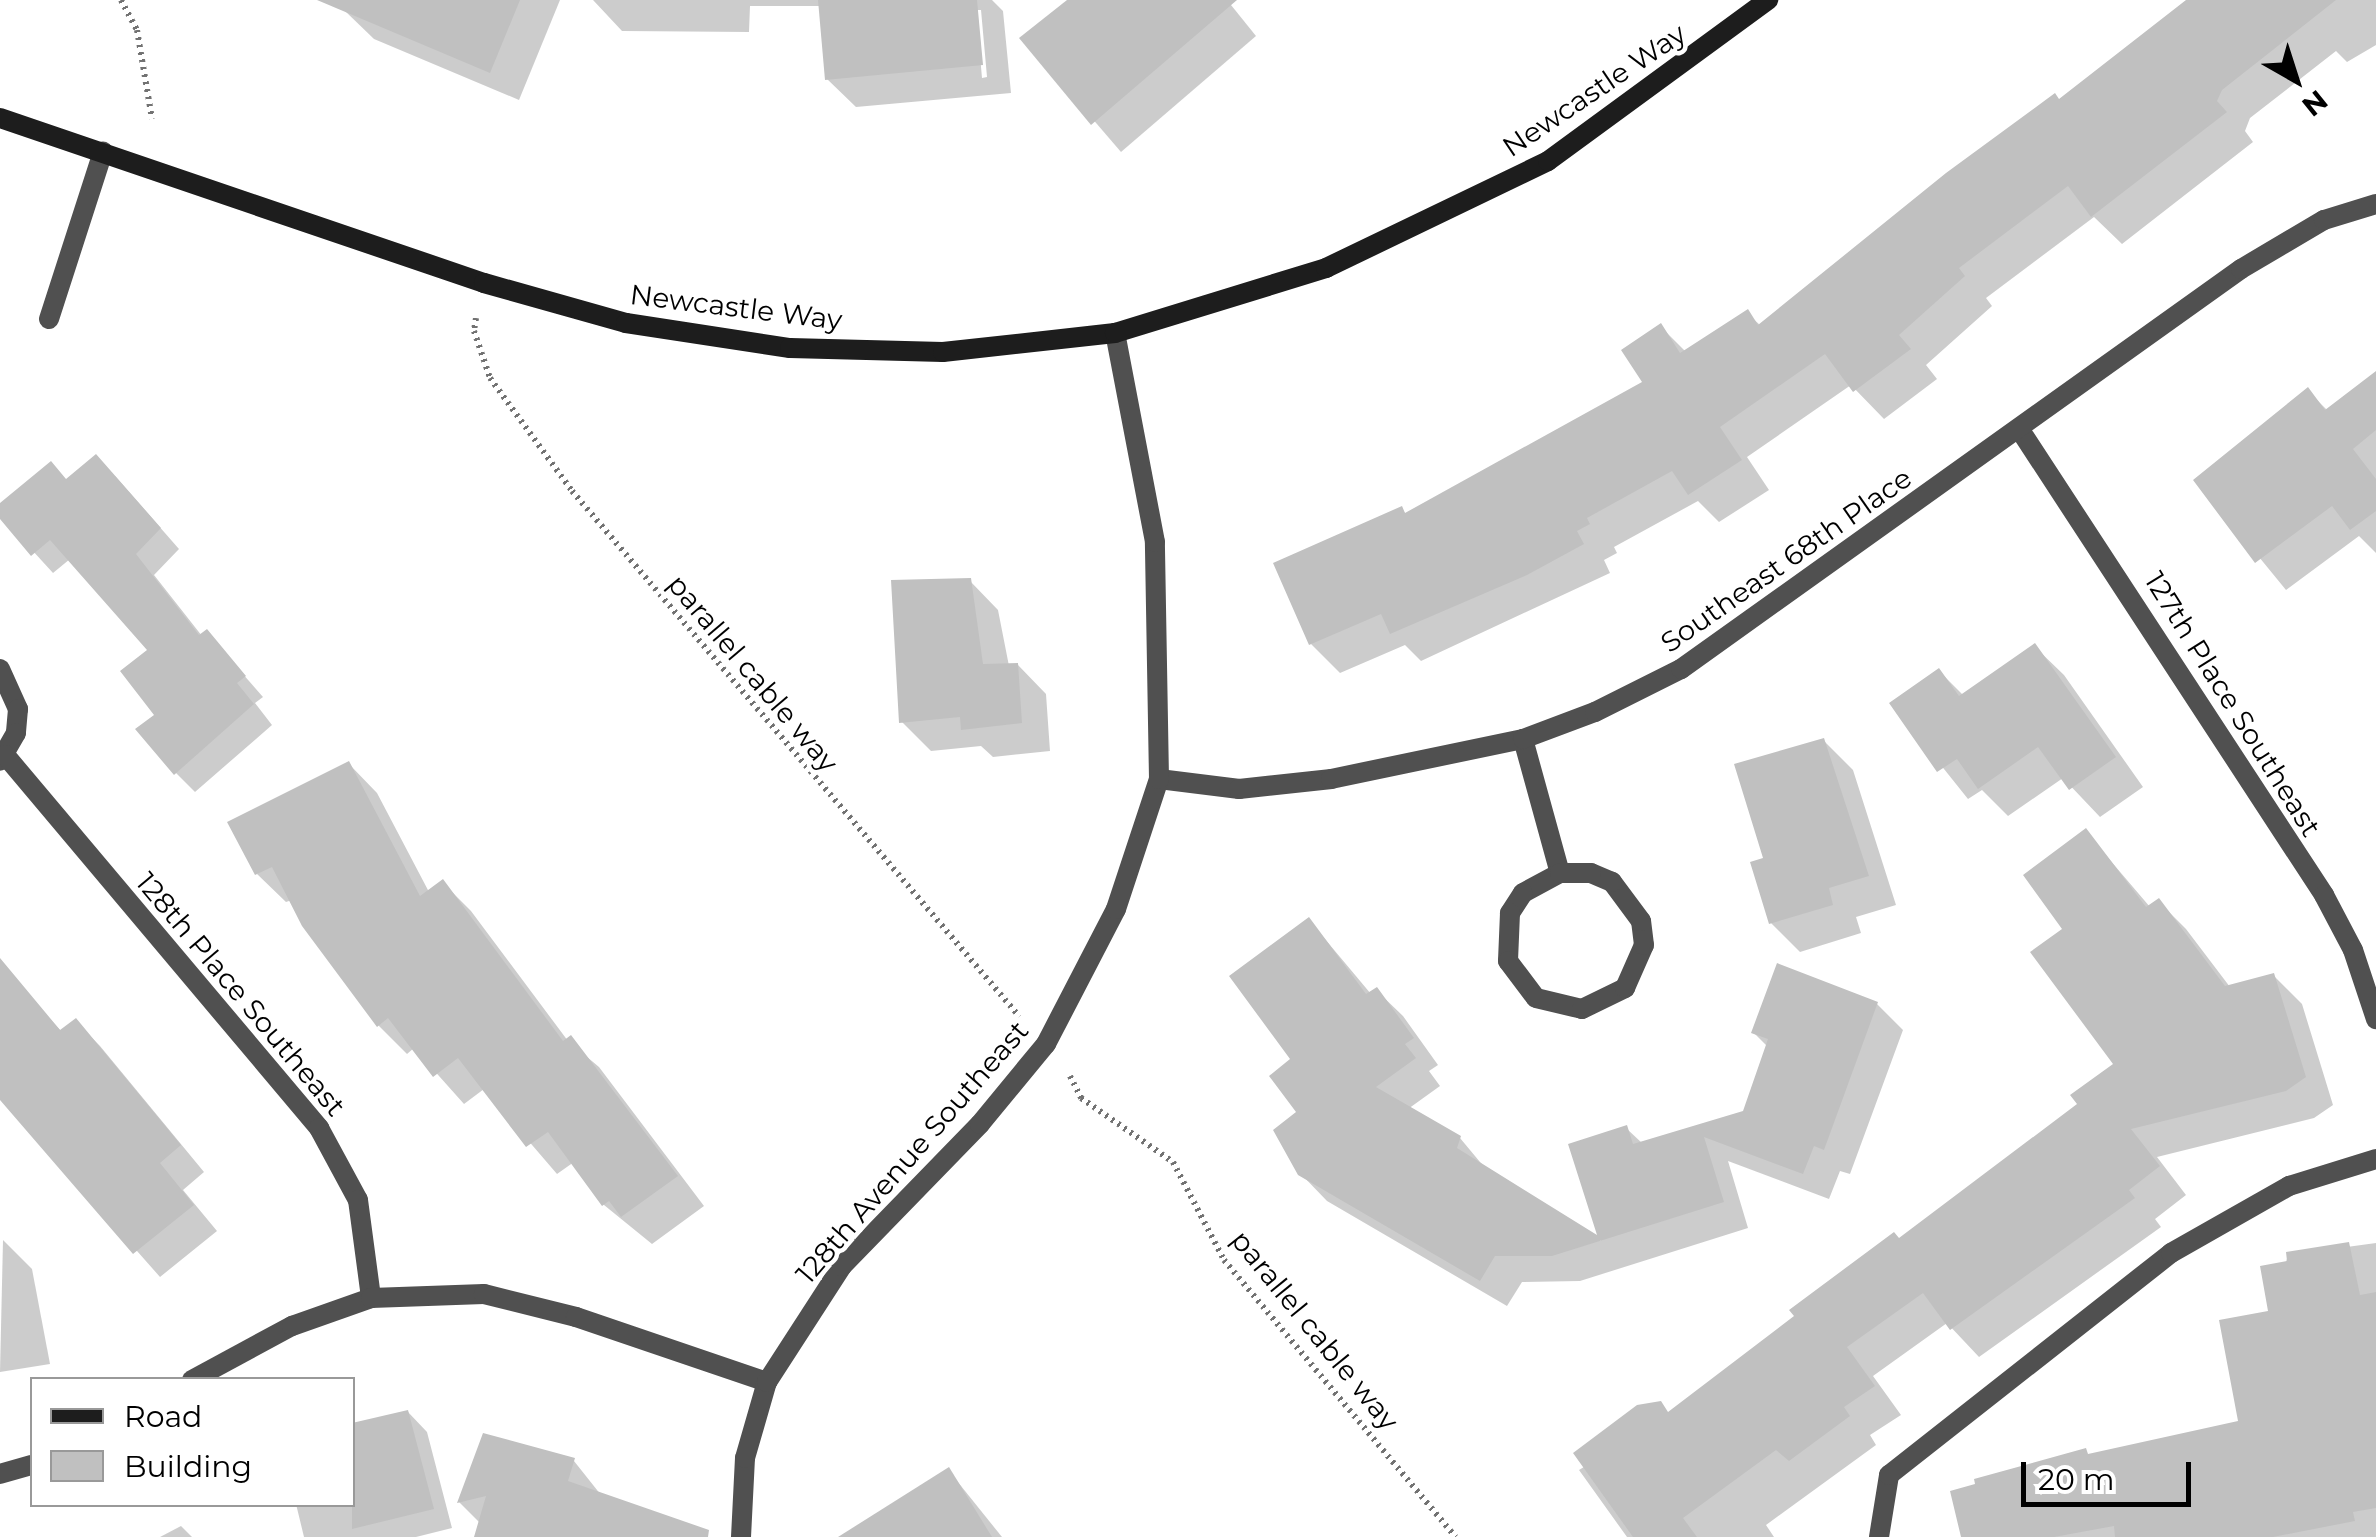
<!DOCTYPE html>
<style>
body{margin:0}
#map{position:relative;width:2376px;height:1537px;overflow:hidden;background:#fff;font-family:Montserrat,sans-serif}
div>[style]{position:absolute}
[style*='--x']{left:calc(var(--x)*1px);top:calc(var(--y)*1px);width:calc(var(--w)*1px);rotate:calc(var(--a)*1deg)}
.shadow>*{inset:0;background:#0003}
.building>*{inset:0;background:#c0c0c0}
.path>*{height:6px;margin-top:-3px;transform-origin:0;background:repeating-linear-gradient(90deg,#727272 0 2.5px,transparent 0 7.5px)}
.lane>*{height:20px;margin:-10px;padding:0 10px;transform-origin:10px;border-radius:10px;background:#505050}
.street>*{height:20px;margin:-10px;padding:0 10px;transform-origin:10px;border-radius:10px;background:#505050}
.secondary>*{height:20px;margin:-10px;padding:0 10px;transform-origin:10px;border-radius:10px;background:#1d1d1d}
span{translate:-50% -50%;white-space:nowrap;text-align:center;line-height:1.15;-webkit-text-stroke:9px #fff;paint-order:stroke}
.street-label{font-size:28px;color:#000}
.legend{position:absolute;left:30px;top:1377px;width:325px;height:130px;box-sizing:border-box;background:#fff;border:2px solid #999;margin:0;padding:12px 18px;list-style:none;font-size:30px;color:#000}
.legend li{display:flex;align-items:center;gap:20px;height:50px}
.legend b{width:50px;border:2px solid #999}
.north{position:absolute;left:2246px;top:30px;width:100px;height:100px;-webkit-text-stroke:8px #fff;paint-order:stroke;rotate:141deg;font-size:28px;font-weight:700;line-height:40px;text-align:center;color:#000}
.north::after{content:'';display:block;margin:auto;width:35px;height:45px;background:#000;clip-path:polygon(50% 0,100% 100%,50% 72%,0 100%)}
.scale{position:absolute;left:2021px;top:1462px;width:170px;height:45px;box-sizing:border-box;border:5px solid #000;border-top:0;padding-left:12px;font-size:30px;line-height:35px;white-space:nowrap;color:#000;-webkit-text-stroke:8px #fff;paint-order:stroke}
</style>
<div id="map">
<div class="shadow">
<i style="clip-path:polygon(349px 0,560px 0,519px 100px,374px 39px,345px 11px)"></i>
<i style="clip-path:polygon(evenodd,593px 0,992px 0,1003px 11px,1011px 93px,856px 107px,827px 79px,821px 6px,750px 6px,749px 32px,622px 31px,593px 0,976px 10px,981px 10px,987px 77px,982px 78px,976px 10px)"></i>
<i style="clip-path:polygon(1070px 0,1227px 0,1256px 36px,1121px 152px,1023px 38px)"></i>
<i style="clip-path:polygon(2191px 0,2376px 0,2376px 45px,2347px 62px,2336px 51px,2250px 118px,2245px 131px,2253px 142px,2122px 244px,2094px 217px,1986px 298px,1992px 306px,1926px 365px,1937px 379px,1884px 419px,1851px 385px,1747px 457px,1769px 490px,1719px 522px,1698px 501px,1614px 547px,1617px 553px,1604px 560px,1610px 573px,1421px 661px,1405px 645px,1340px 673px,1311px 644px,1401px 509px,1407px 515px,1646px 383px,1661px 327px,1686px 352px,1747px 313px,1761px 326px)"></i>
<i style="clip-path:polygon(2376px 374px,2376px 553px,2359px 536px,2286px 590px,2196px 480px,2308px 391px,2328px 411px)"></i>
<i style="clip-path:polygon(115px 476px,179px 549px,154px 575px,202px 636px,207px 633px,263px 697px,255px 703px,272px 725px,195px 792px,176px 773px,158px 715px,151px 650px,70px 559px,53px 573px,0 515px,0 506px,67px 481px)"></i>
<i style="clip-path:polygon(970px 581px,998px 610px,1009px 666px,1018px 665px,1046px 694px,1050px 751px,993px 757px,981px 746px,931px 751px,902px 722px)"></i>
<i style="clip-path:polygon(2035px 647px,2064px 675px,2143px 787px,2100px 817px,2063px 778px,2008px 816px,1982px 790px,1968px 799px,1892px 704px,1939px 671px,1964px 696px)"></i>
<i style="clip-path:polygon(1824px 741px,1853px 770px,1896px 905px,1856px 917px,1861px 933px,1800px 952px,1771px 923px)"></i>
<i style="clip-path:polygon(349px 764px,377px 793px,429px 892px,442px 882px,471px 911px,568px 1041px,599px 1067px,704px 1206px,652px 1244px,604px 1205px,574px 1162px,557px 1174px,484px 1089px,464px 1104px,414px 1048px,407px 1054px,378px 1025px,292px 900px,286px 902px,257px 874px)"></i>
<i style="clip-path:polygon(2086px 832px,2150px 907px,2158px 901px,2186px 929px,2230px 987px,2274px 976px,2302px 1004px,2333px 1105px,2314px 1118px,2157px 1157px,2186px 1195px,2155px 1219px,2161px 1227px,1979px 1357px,1947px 1323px,1873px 1376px,1901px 1415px,1870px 1435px,1876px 1445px,1766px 1525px,1774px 1537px,1627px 1537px,1579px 1470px,1670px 1414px,2080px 1104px,2117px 1064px,2066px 929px)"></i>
<i style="clip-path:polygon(1309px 920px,1371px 994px,1376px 990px,1403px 1016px,1438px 1065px,1429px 1071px,1440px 1086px,1408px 1109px,1460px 1138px,1485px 1168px,1601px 1241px,1571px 1145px,1626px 1128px,1643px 1144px,1745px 1113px,1768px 1047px,1754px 1033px,1877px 1004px,1903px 1030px,1850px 1174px,1840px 1171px,1829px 1199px,1728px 1161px,1748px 1228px,1580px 1281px,1522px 1282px,1507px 1306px,1327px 1201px,1300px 1173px,1294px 1060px)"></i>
<i style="clip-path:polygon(17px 983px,62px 1032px,75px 1021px,100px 1046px,204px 1172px,183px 1190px,217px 1231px,160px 1277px,0 1096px,0 998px)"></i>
<i style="clip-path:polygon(3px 1240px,32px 1269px,50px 1364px,0 1372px)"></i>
<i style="clip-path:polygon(2376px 1243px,2376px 1537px,1964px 1537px,2184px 1439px,2241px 1423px,2288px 1255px)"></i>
<i style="clip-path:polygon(408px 1412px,427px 1432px,452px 1528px,416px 1537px,304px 1537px,296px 1504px,352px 1504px)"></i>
<i style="clip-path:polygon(574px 1461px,601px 1495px,662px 1537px,476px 1537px,480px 1523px,459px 1502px)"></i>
<i style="clip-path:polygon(949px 1471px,1002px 1537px,875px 1537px)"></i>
<i style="clip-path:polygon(181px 1526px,192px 1537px,160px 1537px)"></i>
</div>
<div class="building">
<i style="clip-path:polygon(317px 0,520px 0,490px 73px)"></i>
<i style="clip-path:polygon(818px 0,977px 0,983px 65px,825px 80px)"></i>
<i style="clip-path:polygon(1067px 0,1237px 0,1091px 125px,1019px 38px)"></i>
<i style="clip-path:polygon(2186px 0,2336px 0,2222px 90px,2217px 101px,2227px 112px,2091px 217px,2068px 186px,1959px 268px,1965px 276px,1899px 335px,1911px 349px,1853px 392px,1825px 354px,1720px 427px,1742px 460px,1688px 495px,1672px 471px,1587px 518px,1590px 524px,1577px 531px,1584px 544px,1527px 575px,1390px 634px,1381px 614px,1309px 645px,1273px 563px,1402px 506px,1405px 513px,1642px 382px,1621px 350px,1661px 323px,1680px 353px,1748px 309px,1758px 325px,1946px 173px,2055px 93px,2059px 99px)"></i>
<i style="clip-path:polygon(2376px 371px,2376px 430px,2353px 449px,2376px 479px,2376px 511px,2350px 530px,2332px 506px,2255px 563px,2193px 480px,2308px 387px,2325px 410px)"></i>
<i style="clip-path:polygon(96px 454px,161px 528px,136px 554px,199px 635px,207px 629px,246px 676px,237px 683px,254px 704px,174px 775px,135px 729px,154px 715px,120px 671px,147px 650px,50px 540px,31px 556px,0 519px,0 503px,51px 461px,66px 479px)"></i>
<i style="clip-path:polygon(971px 578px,983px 664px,1018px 663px,1022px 723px,961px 730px,960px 717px,899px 723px,891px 580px)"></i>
<i style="clip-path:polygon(2035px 643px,2116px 757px,2069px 790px,2038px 747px,1978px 789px,1957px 759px,1937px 772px,1889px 703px,1939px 668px,1959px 696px)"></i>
<i style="clip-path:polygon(1824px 738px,1869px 876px,1829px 888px,1833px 905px,1769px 924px,1750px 862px,1763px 858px,1734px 764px)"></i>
<i style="clip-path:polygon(349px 761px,420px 896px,443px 879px,563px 1041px,571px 1035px,678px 1176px,621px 1217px,609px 1201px,602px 1206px,548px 1132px,526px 1147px,458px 1058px,433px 1077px,388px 1018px,377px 1027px,302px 926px,272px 867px,255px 875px,227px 822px)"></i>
<i style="clip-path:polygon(2086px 828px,2146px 907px,2159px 898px,2225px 986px,2274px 973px,2306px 1077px,2286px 1091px,2131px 1129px,2160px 1166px,2129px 1190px,2135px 1198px,1950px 1330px,1923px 1293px,1847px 1347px,1875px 1386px,1844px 1407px,1850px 1416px,1789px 1461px,1776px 1450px,1683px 1518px,1697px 1537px,1633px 1537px,1573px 1453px,1637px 1405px,1661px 1401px,1668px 1412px,1794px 1316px,1789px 1310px,1894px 1232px,1899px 1238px,2077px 1104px,2070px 1095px,2113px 1064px,2030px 952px,2062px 929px,2023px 875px)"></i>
<i style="clip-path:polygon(1309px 917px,1366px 994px,1377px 987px,1414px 1038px,1405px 1044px,1416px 1058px,1376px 1087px,1461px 1136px,1457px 1148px,1597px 1235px,1568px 1144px,1627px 1125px,1633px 1144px,1743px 1111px,1768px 1039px,1751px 1033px,1777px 963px,1878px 1002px,1824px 1150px,1814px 1146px,1803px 1174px,1704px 1137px,1724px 1202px,1552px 1256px,1495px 1256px,1480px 1281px,1298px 1175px,1273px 1130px,1296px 1112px,1269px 1076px,1290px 1059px,1229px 976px)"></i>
<i style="clip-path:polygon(0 958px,60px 1030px,76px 1018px,181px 1145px,160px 1163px,194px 1205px,133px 1254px,0 1100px)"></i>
<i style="clip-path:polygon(2349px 1242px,2360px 1295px,2376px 1292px,2376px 1508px,2353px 1512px,2355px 1521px,2273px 1537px,2115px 1537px,2114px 1526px,2054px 1537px,1961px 1537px,1950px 1491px,1975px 1484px,1974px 1479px,2086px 1448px,2088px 1454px,2238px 1421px,2219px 1320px,2268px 1311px,2260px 1266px,2287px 1261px,2286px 1252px)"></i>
<i style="clip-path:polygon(408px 1410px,434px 1509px,352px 1529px,352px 1423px)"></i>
<i style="clip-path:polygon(483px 1433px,575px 1458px,568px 1481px,709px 1530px,708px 1537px,474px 1537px,486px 1496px,457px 1503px)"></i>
<i style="clip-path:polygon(949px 1467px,992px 1537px,838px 1537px)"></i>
</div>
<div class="path">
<i style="--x:121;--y:0;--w:34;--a:62"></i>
<i style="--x:137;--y:30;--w:90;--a:80.4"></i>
<i style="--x:476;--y:318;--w:13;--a:99"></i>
<i style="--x:474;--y:331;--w:50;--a:71.2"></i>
<i style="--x:490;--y:378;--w:140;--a:54"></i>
<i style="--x:572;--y:491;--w:690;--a:49.59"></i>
<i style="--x:1070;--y:1076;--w:25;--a:63"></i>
<i style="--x:1081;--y:1098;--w:112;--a:34.8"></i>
<i style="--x:1173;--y:1162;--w:110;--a:62.5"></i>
<i style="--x:1224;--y:1260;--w:361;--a:50.1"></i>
</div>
<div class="lane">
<i style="--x:49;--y:319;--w:176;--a:-72.1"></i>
</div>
<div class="street">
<i style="--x:2020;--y:430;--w:556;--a:56.82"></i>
<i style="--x:2324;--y:895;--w:62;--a:62.2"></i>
<i style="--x:2353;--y:950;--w:73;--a:71.6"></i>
<i style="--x:0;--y:669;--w:44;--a:65.8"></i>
<i style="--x:18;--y:709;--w:24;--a:95"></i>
<i style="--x:16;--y:733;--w:32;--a:120"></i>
<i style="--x:1523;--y:739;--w:139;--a:74.6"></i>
<i style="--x:1560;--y:873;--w:42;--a:151.6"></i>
<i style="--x:1523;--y:893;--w:24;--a:123"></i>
<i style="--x:1510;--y:913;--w:48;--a:92.4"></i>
<i style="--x:1508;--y:961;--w:46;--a:52.9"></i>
<i style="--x:1536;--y:998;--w:47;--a:13.4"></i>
<i style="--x:1582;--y:1009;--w:48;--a:-26"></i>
<i style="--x:1625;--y:988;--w:47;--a:-66.2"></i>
<i style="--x:1644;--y:945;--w:24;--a:-97"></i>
<i style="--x:1641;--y:921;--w:49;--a:-126.6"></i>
<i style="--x:1612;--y:882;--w:23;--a:-157"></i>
<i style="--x:1591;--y:873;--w:31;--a:180"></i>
<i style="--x:5;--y:755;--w:488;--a:49.9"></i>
<i style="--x:319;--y:1128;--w:82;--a:61.6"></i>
<i style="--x:358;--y:1200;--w:99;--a:82.4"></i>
<i style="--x:1159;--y:779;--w:81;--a:7.1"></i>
<i style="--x:1239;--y:789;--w:93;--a:-6.2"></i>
<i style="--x:1331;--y:779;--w:196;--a:-11.8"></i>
<i style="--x:1523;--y:739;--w:77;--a:-20.6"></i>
<i style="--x:1595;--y:712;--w:96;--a:-26.6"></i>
<i style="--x:1681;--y:669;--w:688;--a:-35.54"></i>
<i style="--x:2241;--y:269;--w:96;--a:-30.6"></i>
<i style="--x:2324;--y:220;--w:54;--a:-17.1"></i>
<i style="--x:192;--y:1380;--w:114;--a:-28.4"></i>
<i style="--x:292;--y:1326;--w:84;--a:-19.5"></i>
<i style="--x:371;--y:1298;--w:113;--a:-2"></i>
<i style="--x:484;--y:1294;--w:95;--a:14"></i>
<i style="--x:576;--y:1317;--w:202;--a:18.8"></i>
<i style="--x:0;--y:1474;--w:33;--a:-16"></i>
<i style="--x:741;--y:1537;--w:79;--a:-87.1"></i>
<i style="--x:745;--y:1458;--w:79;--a:-73.9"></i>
<i style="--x:767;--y:1382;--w:138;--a:-57.1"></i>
<i style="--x:842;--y:1266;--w:198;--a:-45.8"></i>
<i style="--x:980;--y:1124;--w:104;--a:-50.5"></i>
<i style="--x:1046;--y:1044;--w:152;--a:-62.6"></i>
<i style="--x:1116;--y:909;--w:137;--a:-71.7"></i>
<i style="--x:1159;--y:779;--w:237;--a:-91"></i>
<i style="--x:1155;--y:542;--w:213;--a:-100.8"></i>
<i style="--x:1879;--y:1537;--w:63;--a:-80.8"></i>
<i style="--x:1889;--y:1475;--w:359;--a:-38.2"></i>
<i style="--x:2171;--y:1253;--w:136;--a:-29.6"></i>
<i style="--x:2289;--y:1186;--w:91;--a:-17.2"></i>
</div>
<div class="secondary">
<i style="--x:0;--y:118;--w:511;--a:18.82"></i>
<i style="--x:484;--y:283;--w:148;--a:15.7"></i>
<i style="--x:626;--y:323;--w:166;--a:8.7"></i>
<i style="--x:790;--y:348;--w:153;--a:1.5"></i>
<i style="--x:943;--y:352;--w:173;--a:-6.3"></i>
<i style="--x:1115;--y:333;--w:221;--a:-17.1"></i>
<i style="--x:1326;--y:268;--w:246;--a:-25.7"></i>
<i style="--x:1548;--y:161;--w:273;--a:-36.2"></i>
</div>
<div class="street-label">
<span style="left:1594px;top:90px;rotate:-34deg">Newcastle Way</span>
<span style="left:736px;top:307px;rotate:7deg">Newcastle Way</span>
<span style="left:1786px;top:560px;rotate:-35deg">Southeast 68th Place</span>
<span style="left:753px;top:673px;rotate:50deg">parallel cable way</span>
<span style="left:2233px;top:704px;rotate:58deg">127th Place Southeast</span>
<span style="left:241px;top:994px;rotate:50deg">128th Place Southeast</span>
<span style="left:912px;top:1152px;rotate:-49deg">128th Avenue Southeast</span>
<span style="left:1315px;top:1330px;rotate:51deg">parallel cable way</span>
</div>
<ul class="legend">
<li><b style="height:12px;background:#1d1d1d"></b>Road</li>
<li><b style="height:28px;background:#c0c0c0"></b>Building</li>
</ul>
<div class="north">N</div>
<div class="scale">20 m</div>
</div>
